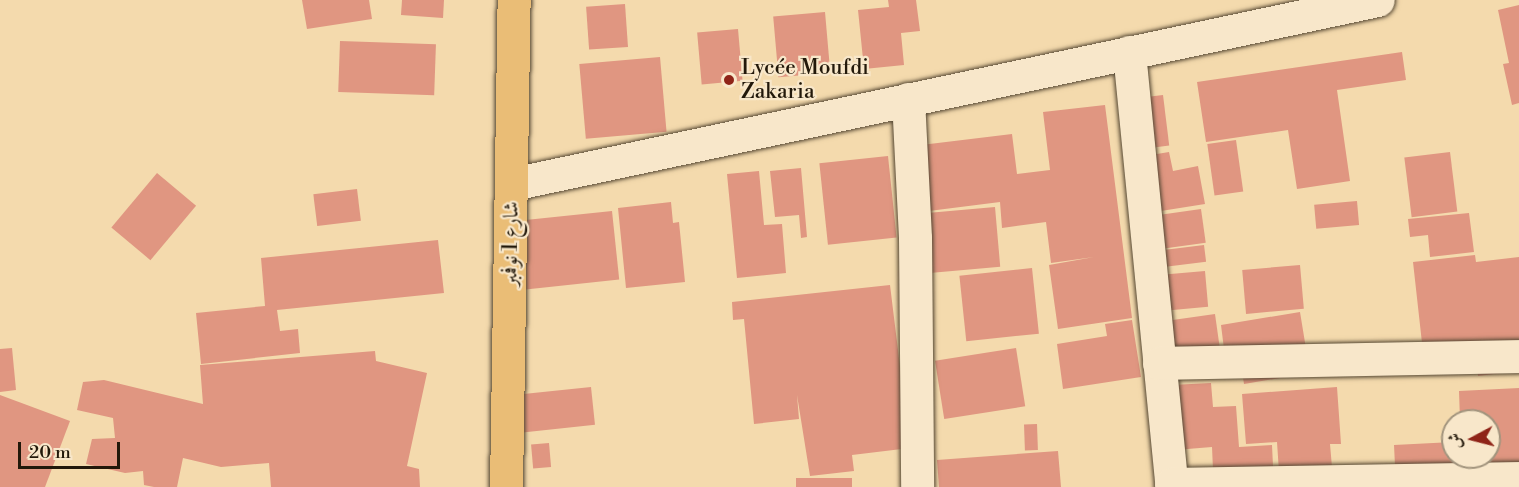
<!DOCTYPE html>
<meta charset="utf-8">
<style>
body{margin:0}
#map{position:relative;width:1519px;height:487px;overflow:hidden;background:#f4daad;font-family:"Libre Bodoni",Amiri,serif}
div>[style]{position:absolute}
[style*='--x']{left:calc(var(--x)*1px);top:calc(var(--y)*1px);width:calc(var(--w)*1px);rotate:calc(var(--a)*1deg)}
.building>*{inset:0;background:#e09681;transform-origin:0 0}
.roads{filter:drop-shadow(0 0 2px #564833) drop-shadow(0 0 2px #564833)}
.minor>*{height:33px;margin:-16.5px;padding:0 16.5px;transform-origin:16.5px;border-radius:16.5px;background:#f8e7ca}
.major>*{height:33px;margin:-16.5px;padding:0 16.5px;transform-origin:16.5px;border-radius:16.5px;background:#eabd76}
.dots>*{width:16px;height:16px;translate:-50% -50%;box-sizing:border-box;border:3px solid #f8e7ca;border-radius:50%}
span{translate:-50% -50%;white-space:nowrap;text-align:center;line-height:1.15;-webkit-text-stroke:4.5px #f8e7ca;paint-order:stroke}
.poi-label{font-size:21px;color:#22180a}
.left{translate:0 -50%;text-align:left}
.street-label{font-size:21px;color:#22180a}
.north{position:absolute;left:1441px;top:409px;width:60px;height:60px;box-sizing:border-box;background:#f8e7ca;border:2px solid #a2947d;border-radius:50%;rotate:263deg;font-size:16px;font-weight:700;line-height:24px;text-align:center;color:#22180a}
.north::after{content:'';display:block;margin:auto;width:21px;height:27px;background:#8f2418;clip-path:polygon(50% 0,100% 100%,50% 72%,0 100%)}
.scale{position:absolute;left:18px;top:442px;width:102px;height:27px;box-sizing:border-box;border:3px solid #22180a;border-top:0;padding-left:8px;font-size:18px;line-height:21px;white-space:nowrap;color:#22180a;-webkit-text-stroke:4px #f8e7ca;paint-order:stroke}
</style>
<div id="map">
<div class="building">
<i style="clip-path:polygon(302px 0,369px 0,372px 19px,307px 29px)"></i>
<i style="clip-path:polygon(402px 0,444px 0,443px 18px,401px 15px)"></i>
<i style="clip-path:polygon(888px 0,916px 0,920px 31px,901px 33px,904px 65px,864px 69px,858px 10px,889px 7px)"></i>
<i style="left:625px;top:4px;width:43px;height:39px;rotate:86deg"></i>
<i style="clip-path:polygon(1519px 5px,1519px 103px,1512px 105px,1503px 64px,1509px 63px,1498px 10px)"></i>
<i style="left:825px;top:12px;width:61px;height:52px;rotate:85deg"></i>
<i style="left:738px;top:29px;width:52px;height:41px;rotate:85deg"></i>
<i style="left:340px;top:41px;width:96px;height:51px;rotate:2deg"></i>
<i style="clip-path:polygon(1402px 52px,1406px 80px,1337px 90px,1350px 181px,1297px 189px,1288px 130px,1206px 142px,1197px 82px)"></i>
<i style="left:660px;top:57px;width:75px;height:81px;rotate:85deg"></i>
<i style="left:1163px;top:95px;width:51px;height:25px;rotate:83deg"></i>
<i style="clip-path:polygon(1105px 105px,1132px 318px,1058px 329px,1049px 265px,1094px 257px,1051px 263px,1046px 222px,1002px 228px,1000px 202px,921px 212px,913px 146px,1012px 134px,1017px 174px,1050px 170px,1043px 112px)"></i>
<i style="left:1236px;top:140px;width:52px;height:29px;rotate:82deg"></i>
<i style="clip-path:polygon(1169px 152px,1173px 171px,1198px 166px,1205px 204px,1142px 214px,1133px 158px)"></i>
<i style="left:1450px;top:152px;width:60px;height:46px;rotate:83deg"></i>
<i style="left:888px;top:156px;width:82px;height:69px;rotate:84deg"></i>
<i style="clip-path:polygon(801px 168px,807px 237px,801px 238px,799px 215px,775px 217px,770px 171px)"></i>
<i style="clip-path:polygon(759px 171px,764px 225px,782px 224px,786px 273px,737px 278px,727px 174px)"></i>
<i style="left:157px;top:173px;width:51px;height:71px;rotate:40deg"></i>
<i style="left:357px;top:189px;width:32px;height:44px;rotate:83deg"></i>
<i style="left:1357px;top:201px;width:24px;height:43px;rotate:85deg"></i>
<i style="clip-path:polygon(671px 202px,673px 223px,679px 222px,685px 282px,626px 288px,618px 208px)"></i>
<i style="left:995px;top:207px;width:60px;height:82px;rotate:85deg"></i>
<i style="left:1201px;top:209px;width:34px;height:64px;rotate:82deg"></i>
<i style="left:612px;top:211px;width:69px;height:94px;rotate:84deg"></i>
<i style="clip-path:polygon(1469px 213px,1474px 252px,1430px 257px,1428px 235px,1410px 237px,1408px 219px)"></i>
<i style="clip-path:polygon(438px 240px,444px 293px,277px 310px,280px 331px,298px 329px,300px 353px,201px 364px,196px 313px,265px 306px,261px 258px)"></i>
<i style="left:1204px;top:245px;width:17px;height:61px;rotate:83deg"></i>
<i style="clip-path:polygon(1475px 255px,1476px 262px,1519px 257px,1519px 371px,1478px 376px,1475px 346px,1423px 352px,1413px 262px)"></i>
<i style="left:1300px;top:265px;width:44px;height:58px;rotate:85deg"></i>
<i style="left:1032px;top:268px;width:66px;height:73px;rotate:84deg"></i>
<i style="left:1205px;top:271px;width:36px;height:52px;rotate:85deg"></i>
<i style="clip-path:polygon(890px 285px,910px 448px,852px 455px,854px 471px,810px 476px,797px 395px,799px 419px,754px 424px,744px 319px,733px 320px,732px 302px)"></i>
<i style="clip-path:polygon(1300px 312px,1310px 373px,1244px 384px,1238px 347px,1224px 349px,1221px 325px)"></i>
<i style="left:1215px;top:314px;width:48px;height:48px;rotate:82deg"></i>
<i style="clip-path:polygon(1132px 320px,1141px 377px,1063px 389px,1057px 344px,1107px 336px,1105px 324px)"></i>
<i style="clip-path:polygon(12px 348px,16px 390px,0 392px,0 349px)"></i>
<i style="left:1016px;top:348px;width:59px;height:82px;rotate:81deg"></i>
<i style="clip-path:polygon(375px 351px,376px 361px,427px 373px,407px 466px,419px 469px,420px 487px,271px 487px,269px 463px,221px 467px,183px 458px,177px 487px,154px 487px,144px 485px,143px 471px,125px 473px,86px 464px,92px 439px,115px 438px,113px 418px,77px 410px,83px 382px,104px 380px,203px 404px,200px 365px)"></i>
<i style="clip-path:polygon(1211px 383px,1213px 407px,1236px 406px,1239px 447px,1272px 445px,1274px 487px,1213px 470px,1212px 447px,1175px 450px,1172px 385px)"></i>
<i style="left:591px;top:387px;width:38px;height:75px;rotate:84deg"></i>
<i style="clip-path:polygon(1337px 387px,1341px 444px,1330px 444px,1333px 479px,1280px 487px,1277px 442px,1246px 444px,1242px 394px)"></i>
<i style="clip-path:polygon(1519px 388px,1519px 487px,1396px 487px,1394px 445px,1453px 442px,1453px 457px,1489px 457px,1489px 421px,1460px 421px,1459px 391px)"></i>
<i style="clip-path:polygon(0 395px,70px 421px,45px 487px,0 487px)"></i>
<i style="left:1037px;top:424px;width:26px;height:13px;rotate:88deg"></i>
<i style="left:549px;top:443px;width:24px;height:18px;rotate:85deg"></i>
<i style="clip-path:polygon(1058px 451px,1061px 487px,939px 487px,937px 460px)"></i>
<i style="left:796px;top:478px;width:56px;height:9px"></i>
</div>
<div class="roads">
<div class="minor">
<i style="--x:1129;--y:52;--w:437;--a:84.4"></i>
<i style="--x:908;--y:99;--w:139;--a:87.1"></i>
<i style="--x:915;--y:238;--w:249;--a:89.5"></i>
<i style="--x:512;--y:184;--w:885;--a:-12"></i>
<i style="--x:1159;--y:363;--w:360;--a:-1.1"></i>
<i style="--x:1171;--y:484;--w:348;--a:-1"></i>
</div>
<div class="major">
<i style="--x:506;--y:487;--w:487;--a:-89.1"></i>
</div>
</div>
<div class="dots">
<i style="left:729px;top:80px;background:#8f2418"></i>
</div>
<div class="poi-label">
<span class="left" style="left:741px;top:80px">Lycée Moufdi<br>Zakaria</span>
</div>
<div class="street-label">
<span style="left:511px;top:244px;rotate:-89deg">شارع 1 نوفمبر</span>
</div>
<div class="north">ش</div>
<div class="scale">20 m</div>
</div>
